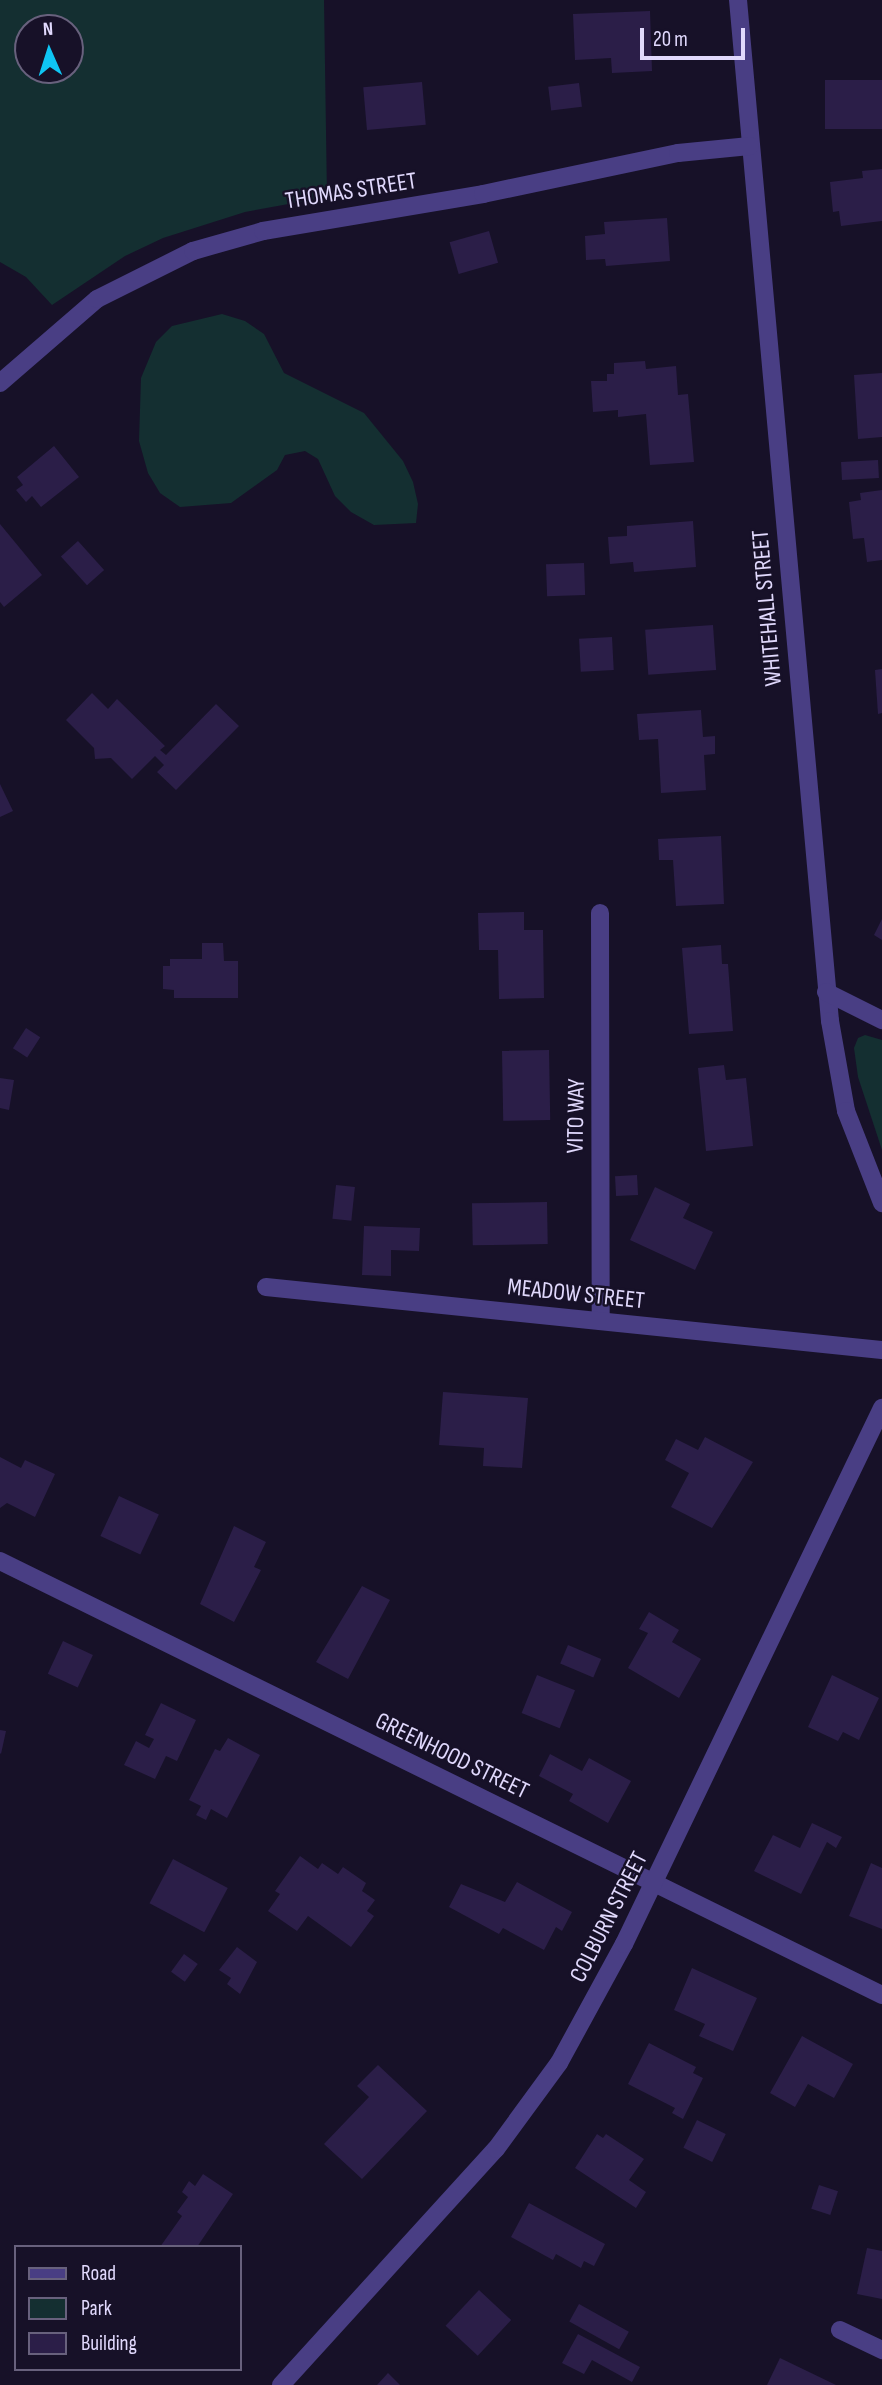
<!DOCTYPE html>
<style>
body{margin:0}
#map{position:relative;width:882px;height:2385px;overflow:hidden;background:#171128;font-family:"Sofia Sans Condensed",sans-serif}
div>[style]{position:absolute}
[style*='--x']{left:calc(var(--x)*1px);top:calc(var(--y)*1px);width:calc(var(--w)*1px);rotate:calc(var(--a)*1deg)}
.green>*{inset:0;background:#142f31}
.building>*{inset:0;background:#2b1e48;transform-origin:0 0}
.street>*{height:18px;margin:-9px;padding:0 9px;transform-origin:9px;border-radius:9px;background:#493e84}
span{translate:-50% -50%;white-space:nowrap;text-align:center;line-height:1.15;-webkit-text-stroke:5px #171128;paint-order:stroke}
.street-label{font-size:24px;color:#e1d9fd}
.legend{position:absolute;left:14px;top:2245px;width:228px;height:126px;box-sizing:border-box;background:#171128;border:2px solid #68617d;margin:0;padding:9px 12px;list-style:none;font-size:21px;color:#e1d9fd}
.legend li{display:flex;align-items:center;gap:14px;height:35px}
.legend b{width:35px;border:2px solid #68617d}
.north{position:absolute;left:14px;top:14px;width:70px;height:70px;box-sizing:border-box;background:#171128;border:2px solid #68617d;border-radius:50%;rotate:357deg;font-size:19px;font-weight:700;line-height:28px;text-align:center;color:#e1d9fd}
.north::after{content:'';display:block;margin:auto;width:24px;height:32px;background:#0fc5f4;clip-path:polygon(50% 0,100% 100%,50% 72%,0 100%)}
.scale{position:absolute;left:640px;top:28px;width:105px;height:32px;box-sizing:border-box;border:4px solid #e1d9fd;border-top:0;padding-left:9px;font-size:21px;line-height:24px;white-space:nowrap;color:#e1d9fd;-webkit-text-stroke:5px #171128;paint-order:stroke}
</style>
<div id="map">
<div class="green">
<i style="clip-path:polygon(evenodd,0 0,324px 0,327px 197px,245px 212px,163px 238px,125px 256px,52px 305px,26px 277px,0 262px,0 0,28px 28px,70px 28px,70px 70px,28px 70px,28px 28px)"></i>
<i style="clip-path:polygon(222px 314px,245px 321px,264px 334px,284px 373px,364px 413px,403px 461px,413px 482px,418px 504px,416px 523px,374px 525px,351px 512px,335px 496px,318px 459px,305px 451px,285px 455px,277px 470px,231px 503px,180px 507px,160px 493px,148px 473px,139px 441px,141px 378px,156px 342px,172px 326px)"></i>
<i style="clip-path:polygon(865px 1035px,882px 1040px,882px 1150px,858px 1077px,854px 1048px,858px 1038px)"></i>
</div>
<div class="building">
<i style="clip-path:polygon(650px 11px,652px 71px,612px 73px,611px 58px,575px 60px,573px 14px)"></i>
<i style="left:882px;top:80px;width:49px;height:57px;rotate:90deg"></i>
<i style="left:422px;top:82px;width:43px;height:59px;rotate:85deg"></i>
<i style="left:579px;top:83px;width:24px;height:31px;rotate:83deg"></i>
<i style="clip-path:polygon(882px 169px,882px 221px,841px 226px,839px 211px,833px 212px,830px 182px,863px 178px,862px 171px)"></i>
<i style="clip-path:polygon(667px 218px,670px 261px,606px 266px,605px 259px,586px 260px,585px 236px,605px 234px,604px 222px)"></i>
<i style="left:489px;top:231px;width:33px;height:41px;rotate:74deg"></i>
<i style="clip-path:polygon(645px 361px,646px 369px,676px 366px,678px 395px,688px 394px,694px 462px,650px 465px,646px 414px,618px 417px,618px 410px,593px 412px,591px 381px,607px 381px,607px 374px,614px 374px,614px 363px)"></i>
<i style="clip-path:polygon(882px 373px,882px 437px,858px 439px,854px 375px)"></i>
<i style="clip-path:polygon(54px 446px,79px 477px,41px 507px,32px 496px,26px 502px,16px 490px,23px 485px,17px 477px)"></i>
<i style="left:878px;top:460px;width:18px;height:37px;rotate:87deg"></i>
<i style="clip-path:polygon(882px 490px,882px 560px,867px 562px,864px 538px,853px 539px,849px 502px,861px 500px,860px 493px)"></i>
<i style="clip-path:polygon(693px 521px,696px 567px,634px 572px,633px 562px,610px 564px,608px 537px,627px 536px,627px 526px)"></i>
<i style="clip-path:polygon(0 524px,42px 575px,4px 607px,0 602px)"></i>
<i style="left:78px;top:541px;width:39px;height:23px;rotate:48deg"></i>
<i style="left:584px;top:563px;width:32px;height:38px;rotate:88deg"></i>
<i style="left:713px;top:625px;width:45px;height:68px;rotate:86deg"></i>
<i style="left:612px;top:637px;width:33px;height:33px;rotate:87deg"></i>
<i style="clip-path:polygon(882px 669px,882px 713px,878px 714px,875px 670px)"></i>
<i style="clip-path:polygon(92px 693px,108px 709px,117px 699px,165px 746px,160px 750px,166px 755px,216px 704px,239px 726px,176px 790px,157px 772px,164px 765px,155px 756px,132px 779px,111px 758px,95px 759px,94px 748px,66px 720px)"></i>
<i style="clip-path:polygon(701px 710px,703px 737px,715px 736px,715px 754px,704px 755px,706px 790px,661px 793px,658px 739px,639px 740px,637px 714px)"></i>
<i style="clip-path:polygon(0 784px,13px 811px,0 817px)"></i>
<i style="clip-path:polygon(721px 836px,724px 904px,676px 906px,673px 860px,659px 860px,658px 839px)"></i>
<i style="clip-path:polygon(524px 912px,524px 930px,543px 930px,544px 998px,499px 999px,498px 950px,479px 950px,478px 913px)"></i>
<i style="clip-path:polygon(882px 919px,882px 940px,874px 935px)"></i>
<i style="clip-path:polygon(202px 943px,223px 943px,224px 961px,238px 961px,238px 998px,174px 998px,174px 990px,163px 989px,163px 966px,170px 966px,170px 959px,202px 959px)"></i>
<i style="clip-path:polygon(721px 945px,722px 964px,728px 964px,733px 1031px,689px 1034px,682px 948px)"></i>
<i style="left:26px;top:1028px;width:17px;height:24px;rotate:33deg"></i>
<i style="left:549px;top:1050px;width:70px;height:47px;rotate:89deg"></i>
<i style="clip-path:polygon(724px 1065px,726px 1080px,746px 1078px,753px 1146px,706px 1151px,698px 1068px)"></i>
<i style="clip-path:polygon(0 1078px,14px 1080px,9px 1110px,0 1108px)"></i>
<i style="left:637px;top:1175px;width:20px;height:22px;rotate:87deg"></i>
<i style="left:336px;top:1185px;width:19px;height:34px;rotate:6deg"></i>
<i style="clip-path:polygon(655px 1187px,690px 1204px,683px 1218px,713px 1232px,695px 1270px,630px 1240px)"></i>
<i style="left:547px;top:1202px;width:42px;height:75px;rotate:89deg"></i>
<i style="clip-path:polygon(364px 1226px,420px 1228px,419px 1251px,391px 1250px,391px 1276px,362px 1275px)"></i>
<i style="clip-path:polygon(443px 1392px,528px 1398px,522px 1468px,483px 1466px,484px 1448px,439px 1445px)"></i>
<i style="clip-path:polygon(705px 1437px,753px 1462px,712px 1528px,671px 1507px,689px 1473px,665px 1460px,676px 1439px,698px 1450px)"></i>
<i style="clip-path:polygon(0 1457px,21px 1468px,25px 1460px,55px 1474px,35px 1517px,7px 1503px,0 1508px)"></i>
<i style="left:119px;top:1496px;width:44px;height:44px;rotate:25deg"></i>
<i style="clip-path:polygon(234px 1526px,266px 1542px,254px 1567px,261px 1570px,234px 1622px,200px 1604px)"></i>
<i style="clip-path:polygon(362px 1586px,390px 1600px,348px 1679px,316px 1662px)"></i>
<i style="clip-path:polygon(649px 1612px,679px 1630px,672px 1642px,701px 1659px,679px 1698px,628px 1668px,648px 1633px,639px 1629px)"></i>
<i style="left:63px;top:1641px;width:33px;height:36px;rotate:25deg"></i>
<i style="left:568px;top:1645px;width:36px;height:20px;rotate:23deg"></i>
<i style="left:537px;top:1675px;width:41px;height:41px;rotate:22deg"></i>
<i style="clip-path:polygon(832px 1675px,879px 1698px,859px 1740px,843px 1732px,838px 1741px,808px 1727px)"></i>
<i style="clip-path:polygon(161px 1703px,196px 1720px,177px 1761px,166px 1756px,155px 1779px,124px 1765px,136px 1741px,149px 1748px,154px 1739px,145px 1735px)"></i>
<i style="clip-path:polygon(0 1730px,6px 1731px,1px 1754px,0 1753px)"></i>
<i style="clip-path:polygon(228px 1738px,260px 1755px,227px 1818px,211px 1809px,206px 1820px,196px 1815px,201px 1806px,189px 1800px,215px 1749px,220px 1751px)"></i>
<i style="clip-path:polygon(550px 1754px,582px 1771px,589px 1758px,631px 1781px,608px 1823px,569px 1801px,573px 1794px,539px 1776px)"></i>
<i style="clip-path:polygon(812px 1823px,842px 1837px,836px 1848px,827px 1842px,801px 1894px,754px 1871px,773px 1835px,800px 1848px)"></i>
<i style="clip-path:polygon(300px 1856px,318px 1869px,322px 1863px,338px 1874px,343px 1867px,366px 1883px,362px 1891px,375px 1900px,367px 1911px,374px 1916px,351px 1947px,308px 1916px,297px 1931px,268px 1911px,280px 1894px,275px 1891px)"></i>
<i style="left:173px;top:1859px;width:62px;height:50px;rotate:28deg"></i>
<i style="clip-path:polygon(871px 1863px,882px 1868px,882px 1929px,849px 1916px)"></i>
<i style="clip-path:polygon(517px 1882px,572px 1912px,562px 1931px,556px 1927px,544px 1950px,503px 1928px,499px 1934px,449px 1907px,461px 1884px,505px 1902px)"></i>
<i style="clip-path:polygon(237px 1947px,257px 1962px,240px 1994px,227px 1984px,231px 1978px,219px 1970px)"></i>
<i style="left:184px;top:1954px;width:17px;height:22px;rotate:36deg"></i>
<i style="clip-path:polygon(692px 1968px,757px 1998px,733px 2051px,699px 2036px,705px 2024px,674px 2010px)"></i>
<i style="clip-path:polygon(802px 2036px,853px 2064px,834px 2098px,808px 2084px,795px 2107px,770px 2093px)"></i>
<i style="clip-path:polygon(649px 2043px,696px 2067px,693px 2073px,703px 2078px,683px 2119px,672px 2113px,675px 2108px,628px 2084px)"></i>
<i style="clip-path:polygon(378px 2065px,427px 2111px,362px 2179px,324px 2144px,369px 2097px,357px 2086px)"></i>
<i style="left:697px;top:2120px;width:32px;height:31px;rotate:26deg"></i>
<i style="clip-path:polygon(597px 2134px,603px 2138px,606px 2134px,644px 2159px,629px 2180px,646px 2192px,636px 2208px,575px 2168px)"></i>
<i style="clip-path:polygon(203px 2174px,233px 2194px,197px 2247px,160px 2247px,182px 2216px,177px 2212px,188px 2197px,182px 2192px,189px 2181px,195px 2186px)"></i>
<i style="left:819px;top:2185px;width:20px;height:25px;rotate:18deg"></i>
<i style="clip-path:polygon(529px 2203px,605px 2244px,594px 2266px,584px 2261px,581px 2268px,556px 2254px,553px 2260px,511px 2237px)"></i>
<i style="clip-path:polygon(867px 2248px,882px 2251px,882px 2299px,857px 2294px)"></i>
<i style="left:479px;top:2290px;width:44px;height:49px;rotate:43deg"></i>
<i style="left:579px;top:2304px;width:57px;height:20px;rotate:29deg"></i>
<i style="clip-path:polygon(578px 2334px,640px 2367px,632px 2382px,592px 2360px,584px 2374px,562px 2363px)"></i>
<i style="clip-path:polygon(780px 2358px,836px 2385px,767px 2385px)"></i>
<i style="clip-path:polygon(388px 2373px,400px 2385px,377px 2385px)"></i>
</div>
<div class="street">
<i style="--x:738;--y:0;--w:1025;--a:84.85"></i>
<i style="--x:830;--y:1021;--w:91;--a:79.9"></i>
<i style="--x:846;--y:1111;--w:99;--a:68.6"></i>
<i style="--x:0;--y:383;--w:128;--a:-40.9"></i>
<i style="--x:97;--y:299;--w:107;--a:-26.6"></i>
<i style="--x:193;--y:251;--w:73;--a:-15.9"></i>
<i style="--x:263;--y:231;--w:223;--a:-9.5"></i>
<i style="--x:483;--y:194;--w:199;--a:-11.9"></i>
<i style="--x:678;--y:153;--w:72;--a:-5.6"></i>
<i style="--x:600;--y:913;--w:408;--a:89.9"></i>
<i style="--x:826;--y:992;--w:63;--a:26.6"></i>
<i style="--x:266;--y:1287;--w:619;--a:5.84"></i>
<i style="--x:0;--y:1561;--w:983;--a:26.2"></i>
<i style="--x:840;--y:2330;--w:47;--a:25.5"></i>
<i style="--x:281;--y:2385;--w:319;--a:-47.7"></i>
<i style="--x:496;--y:2149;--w:107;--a:-53.8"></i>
<i style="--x:559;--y:2063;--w:136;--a:-61.4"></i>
<i style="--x:624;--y:1944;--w:595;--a:-64.3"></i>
</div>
<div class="street-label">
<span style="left:351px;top:191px;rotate:-9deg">THOMAS STREET</span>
<span style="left:767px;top:608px;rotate:-95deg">WHITEHALL STREET</span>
<span style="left:576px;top:1116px;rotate:-89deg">VITO WAY</span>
<span style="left:576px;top:1294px;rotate:6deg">MEADOW STREET</span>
<span style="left:452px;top:1756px;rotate:26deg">GREENHOOD STREET</span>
<span style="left:609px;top:1917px;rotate:-63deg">COLBURN STREET</span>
</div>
<ul class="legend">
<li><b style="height:9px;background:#493e84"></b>Road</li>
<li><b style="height:19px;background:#142f31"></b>Park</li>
<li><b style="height:19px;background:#2b1e48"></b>Building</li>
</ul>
<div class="north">N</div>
<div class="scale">20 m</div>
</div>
